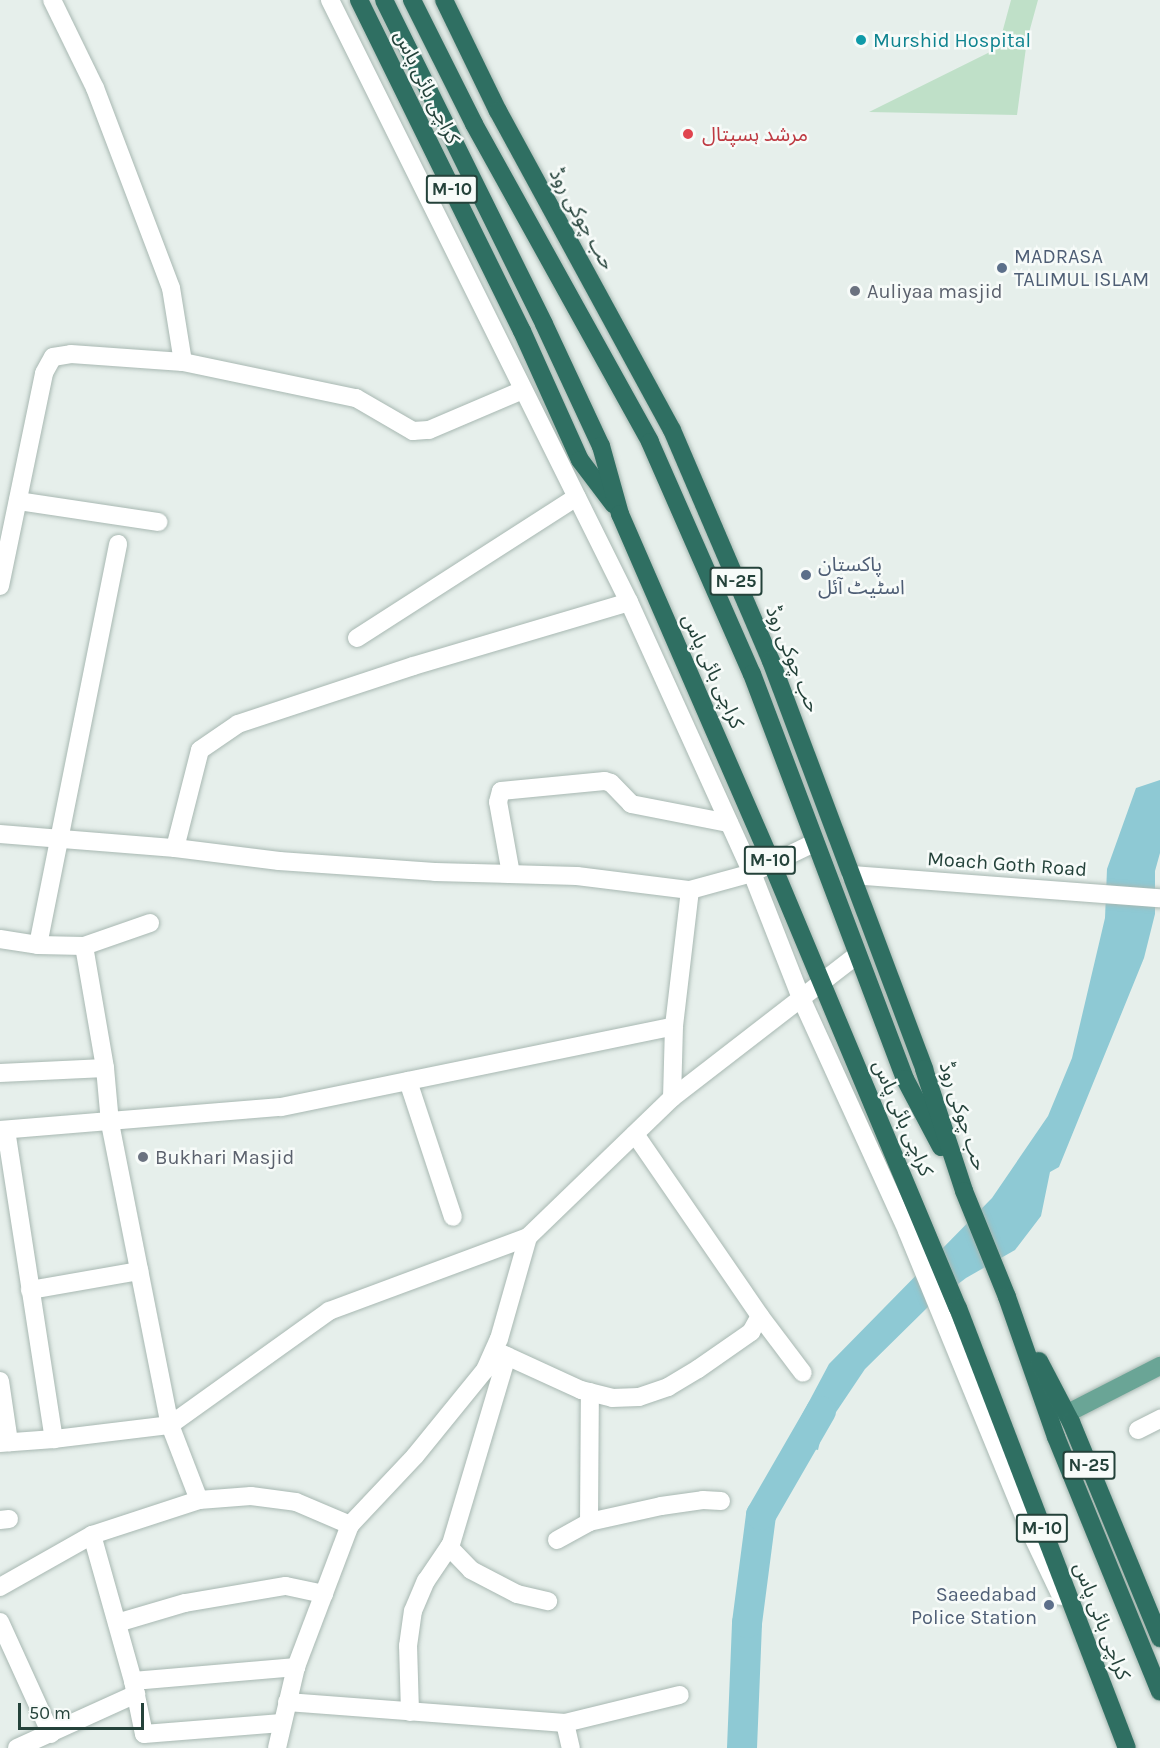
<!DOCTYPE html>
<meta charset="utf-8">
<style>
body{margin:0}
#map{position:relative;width:1160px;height:1748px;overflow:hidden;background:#e6efeb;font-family:Karla,"Noto Sans Arabic",sans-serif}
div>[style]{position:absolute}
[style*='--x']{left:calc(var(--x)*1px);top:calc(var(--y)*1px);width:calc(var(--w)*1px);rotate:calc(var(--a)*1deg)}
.green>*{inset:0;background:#bfe0c8}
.water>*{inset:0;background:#8ec9d4}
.river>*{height:30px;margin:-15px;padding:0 15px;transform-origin:15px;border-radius:15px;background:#8ec9d4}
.roads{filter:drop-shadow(0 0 2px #a8b8b2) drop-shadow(0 0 2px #a8b8b2)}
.minor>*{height:18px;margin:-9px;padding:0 9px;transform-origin:9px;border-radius:9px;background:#fff}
.major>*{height:18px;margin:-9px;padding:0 9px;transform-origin:9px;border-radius:9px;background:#6aa596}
.highway>*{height:18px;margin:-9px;padding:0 9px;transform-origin:9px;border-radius:9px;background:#2f6f62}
.dots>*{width:16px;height:16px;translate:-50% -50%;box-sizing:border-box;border:3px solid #f7fbf9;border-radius:50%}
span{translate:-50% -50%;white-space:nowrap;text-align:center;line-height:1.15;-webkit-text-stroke:5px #f7fbf9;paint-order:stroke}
.shield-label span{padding:2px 4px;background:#f7fbf9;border:2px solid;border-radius:4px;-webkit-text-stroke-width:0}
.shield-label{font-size:18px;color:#24423a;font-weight:700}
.culture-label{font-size:20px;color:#0d838f}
.left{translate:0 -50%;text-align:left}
.street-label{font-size:20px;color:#24423a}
.health-label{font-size:20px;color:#be3a42}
.service-label{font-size:20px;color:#4e5e75}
.right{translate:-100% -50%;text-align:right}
.worship-label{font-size:20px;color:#5b616d}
.scale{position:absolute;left:18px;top:1703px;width:126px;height:27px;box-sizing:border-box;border:3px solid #24423a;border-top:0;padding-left:8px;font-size:18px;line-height:21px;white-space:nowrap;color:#24423a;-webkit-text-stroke:4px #f7fbf9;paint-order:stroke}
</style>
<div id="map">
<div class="green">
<i style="clip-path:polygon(1011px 0,1038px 0,1027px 40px,1017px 115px,869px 112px,998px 48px)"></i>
</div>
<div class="water">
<i style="clip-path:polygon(1160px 780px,1160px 853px,1155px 871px,1155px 914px,1144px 958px,1059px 1167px,1050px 1172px,1041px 1216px,1015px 1250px,966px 1278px,929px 1306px,865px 1369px,822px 1433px,818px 1450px,787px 1443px,829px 1364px,992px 1198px,1048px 1116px,1072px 1058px,1105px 918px,1107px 869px,1136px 788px)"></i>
</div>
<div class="river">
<i style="--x:742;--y:1748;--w:125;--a:-87.7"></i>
<i style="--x:747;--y:1623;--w:109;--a:-82.6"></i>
<i style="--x:761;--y:1515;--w:120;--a:-60"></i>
</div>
<div class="roads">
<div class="minor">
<i style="--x:330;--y:0;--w:672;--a:63.59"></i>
<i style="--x:629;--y:602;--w:298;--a:65.6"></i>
<i style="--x:752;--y:873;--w:134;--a:68.6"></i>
<i style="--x:801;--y:998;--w:256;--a:65.5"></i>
<i style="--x:907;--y:1231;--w:326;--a:67.7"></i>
<i style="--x:1031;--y:1533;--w:70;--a:64.5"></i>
<i style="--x:183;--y:362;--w:177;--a:11.8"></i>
<i style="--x:356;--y:398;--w:66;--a:30.1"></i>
<i style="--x:413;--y:431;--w:16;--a:-4"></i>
<i style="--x:429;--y:430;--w:102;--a:-23.1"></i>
<i style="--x:18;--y:501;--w:142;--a:8.5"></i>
<i style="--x:0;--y:586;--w:217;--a:-78.3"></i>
<i style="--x:44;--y:373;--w:18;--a:-61"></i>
<i style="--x:53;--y:357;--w:18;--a:-9"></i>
<i style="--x:71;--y:354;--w:112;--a:4.1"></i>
<i style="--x:183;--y:362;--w:75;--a:-99.2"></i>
<i style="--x:171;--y:288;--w:214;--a:-110.8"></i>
<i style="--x:95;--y:88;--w:98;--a:-116"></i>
<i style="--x:357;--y:638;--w:261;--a:-32.7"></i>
<i style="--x:0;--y:834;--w:176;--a:4.6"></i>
<i style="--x:175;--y:848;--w:105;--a:7.1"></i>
<i style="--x:279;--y:861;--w:156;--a:4"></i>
<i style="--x:435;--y:872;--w:142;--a:1.6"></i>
<i style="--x:577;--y:876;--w:114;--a:7.1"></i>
<i style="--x:690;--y:890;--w:64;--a:-15.3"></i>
<i style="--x:752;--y:873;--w:69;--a:-25.8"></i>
<i style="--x:175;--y:848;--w:101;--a:-75.7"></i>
<i style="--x:200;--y:750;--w:46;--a:-34.4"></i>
<i style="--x:238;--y:724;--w:184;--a:-18.3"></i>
<i style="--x:413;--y:666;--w:225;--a:-16.5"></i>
<i style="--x:511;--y:874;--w:73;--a:-100.2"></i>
<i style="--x:498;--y:802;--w:11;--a:-75"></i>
<i style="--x:501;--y:791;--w:104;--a:-5.5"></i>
<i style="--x:605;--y:781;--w:6;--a:18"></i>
<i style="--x:611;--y:783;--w:29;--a:46"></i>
<i style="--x:631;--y:804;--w:100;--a:11"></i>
<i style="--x:851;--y:875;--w:310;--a:4.3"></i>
<i style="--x:0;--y:939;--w:38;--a:9"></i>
<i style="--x:38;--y:945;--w:46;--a:1.2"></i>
<i style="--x:84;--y:946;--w:70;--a:-19.2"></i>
<i style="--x:38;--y:945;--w:409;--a:-78.7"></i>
<i style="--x:84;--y:946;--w:124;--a:80.2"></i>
<i style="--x:105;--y:1068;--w:55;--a:84.8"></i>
<i style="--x:110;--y:1123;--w:308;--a:78.8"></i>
<i style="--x:170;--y:1425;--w:80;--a:68.9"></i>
<i style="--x:0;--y:1073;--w:105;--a:-2.7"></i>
<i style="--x:408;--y:1081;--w:143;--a:71.7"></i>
<i style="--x:672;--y:1098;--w:72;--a:-88.4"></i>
<i style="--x:674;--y:1026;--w:137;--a:-83.3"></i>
<i style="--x:0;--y:1130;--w:282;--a:-4.7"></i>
<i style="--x:281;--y:1107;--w:401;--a:-11.6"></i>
<i style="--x:6;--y:1130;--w:313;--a:81.2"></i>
<i style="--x:635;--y:1134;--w:221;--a:55.5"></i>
<i style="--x:760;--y:1316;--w:71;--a:53"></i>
<i style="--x:30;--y:1290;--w:111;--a:-9.9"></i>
<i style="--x:498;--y:1352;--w:91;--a:24.6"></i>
<i style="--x:581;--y:1390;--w:32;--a:14"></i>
<i style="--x:612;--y:1398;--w:27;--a:-2"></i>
<i style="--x:639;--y:1397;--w:31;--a:-19"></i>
<i style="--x:668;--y:1387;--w:35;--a:-31"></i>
<i style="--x:698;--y:1369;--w:65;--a:-34.9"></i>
<i style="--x:751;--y:1332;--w:18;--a:-61"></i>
<i style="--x:0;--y:1381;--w:62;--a:81.6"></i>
<i style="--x:1138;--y:1430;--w:25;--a:-27"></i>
<i style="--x:0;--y:1443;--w:54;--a:-4.2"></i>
<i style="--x:54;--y:1439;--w:117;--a:-6.9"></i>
<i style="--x:170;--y:1425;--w:196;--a:-35.6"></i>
<i style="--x:329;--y:1311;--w:212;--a:-20.4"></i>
<i style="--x:528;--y:1237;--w:200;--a:-44"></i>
<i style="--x:672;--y:1098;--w:234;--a:-37.7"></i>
<i style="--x:0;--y:1520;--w:9;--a:-6"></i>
<i style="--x:589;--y:1522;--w:130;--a:-89.6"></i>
<i style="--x:92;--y:1535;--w:152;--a:74.3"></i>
<i style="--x:133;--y:1681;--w:54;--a:78.3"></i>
<i style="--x:144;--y:1734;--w:138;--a:-4.6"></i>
<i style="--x:557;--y:1540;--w:37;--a:-29"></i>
<i style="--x:589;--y:1522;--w:74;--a:-12.5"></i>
<i style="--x:661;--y:1506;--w:42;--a:-8.1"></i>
<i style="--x:703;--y:1500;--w:18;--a:3"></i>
<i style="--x:449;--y:1547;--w:32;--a:46"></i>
<i style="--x:471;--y:1570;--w:52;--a:27.6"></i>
<i style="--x:517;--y:1594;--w:32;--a:13"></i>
<i style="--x:0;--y:1587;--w:106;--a:-29.5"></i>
<i style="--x:92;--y:1535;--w:113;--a:-18.1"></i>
<i style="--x:199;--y:1500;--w:52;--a:-4.4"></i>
<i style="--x:251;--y:1496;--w:45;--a:7.6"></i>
<i style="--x:296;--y:1502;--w:59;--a:23.1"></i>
<i style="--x:0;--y:1622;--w:123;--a:65.5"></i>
<i style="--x:117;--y:1623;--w:71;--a:-16.4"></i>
<i style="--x:185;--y:1603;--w:102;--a:-9.6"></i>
<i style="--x:286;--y:1586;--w:39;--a:12"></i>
<i style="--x:133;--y:1681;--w:164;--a:-4.9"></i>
<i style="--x:287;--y:1702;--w:279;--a:4.3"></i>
<i style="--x:565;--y:1723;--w:26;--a:77"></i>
<i style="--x:410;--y:1712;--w:66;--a:-91.7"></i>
<i style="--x:408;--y:1646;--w:35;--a:-82"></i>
<i style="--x:413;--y:1611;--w:33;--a:-67"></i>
<i style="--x:426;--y:1581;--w:45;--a:-56"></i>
<i style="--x:451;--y:1544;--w:196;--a:-73.4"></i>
<i style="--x:565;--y:1723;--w:118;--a:-13.7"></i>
<i style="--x:17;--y:1748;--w:131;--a:-24.4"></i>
<i style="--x:277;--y:1748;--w:83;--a:-76.8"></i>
<i style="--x:296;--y:1667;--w:152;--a:-69.2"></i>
<i style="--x:350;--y:1525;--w:95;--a:-46.7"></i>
<i style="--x:415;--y:1456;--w:111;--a:-50.9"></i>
<i style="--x:485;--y:1370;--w:34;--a:-66"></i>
<i style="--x:499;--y:1339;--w:106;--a:-74.1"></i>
</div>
<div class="major">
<i style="--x:1066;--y:1414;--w:106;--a:-27.1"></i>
</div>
<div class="highway">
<i style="--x:359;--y:0;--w:369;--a:63.8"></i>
<i style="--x:522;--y:331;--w:141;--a:65.8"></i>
<i style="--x:580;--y:460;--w:56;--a:52.9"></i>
<i style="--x:384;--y:0;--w:361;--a:63.7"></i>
<i style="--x:544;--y:324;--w:135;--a:65"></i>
<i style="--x:601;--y:446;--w:71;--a:74.4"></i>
<i style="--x:620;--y:514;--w:382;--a:66.5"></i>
<i style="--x:772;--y:864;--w:481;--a:67.3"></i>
<i style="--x:958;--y:1308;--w:471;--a:69"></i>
<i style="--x:412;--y:0;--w:139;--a:63.4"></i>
<i style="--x:474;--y:124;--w:363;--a:61"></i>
<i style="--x:650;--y:442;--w:253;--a:66.3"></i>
<i style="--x:752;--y:674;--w:433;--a:69.3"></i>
<i style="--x:905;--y:1079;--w:77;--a:62.1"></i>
<i style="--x:444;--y:0;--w:123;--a:64.1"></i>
<i style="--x:498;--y:111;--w:363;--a:61.4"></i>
<i style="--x:672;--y:430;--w:251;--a:66.8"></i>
<i style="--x:771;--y:661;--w:436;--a:69.4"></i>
<i style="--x:924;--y:1069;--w:128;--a:71.8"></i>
<i style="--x:964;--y:1191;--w:114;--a:67.9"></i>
<i style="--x:1007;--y:1297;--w:148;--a:70.7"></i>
<i style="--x:1056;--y:1437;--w:275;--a:67.8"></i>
<i style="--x:1039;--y:1361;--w:69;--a:62.3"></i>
<i style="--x:1071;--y:1422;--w:234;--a:67.6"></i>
</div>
</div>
<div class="dots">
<i style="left:861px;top:40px;background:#0f9aa8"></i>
<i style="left:688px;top:134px;background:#e0444e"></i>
<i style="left:1002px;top:268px;background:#5c6f8a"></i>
<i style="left:855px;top:291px;background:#6b7280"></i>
<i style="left:806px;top:575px;background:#5c6f8a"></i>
<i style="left:143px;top:1157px;background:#6b7280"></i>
<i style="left:1049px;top:1605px;background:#5c6f8a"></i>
</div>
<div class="shield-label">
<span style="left:452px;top:189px">M-10</span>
<span style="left:736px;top:581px">N-25</span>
<span style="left:770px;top:860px">M-10</span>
<span style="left:1089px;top:1465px">N-25</span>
<span style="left:1042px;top:1528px">M-10</span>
</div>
<div class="culture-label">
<span class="left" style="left:873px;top:40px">Murshid Hospital</span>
</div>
<div class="street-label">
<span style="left:427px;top:87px;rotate:64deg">کراچی بائی پاس</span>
<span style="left:582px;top:219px;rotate:61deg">حب چوکی روڈ</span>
<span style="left:793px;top:659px;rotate:68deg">حب چوکی روڈ</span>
<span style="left:713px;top:671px;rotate:66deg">کراچی بائی پاس</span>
<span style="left:1007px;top:864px;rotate:4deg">Moach Goth Road</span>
<span style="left:963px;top:1116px;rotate:72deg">حب چوکی روڈ</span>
<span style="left:903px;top:1118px;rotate:67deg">کراچی بائی پاس</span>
<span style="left:1102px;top:1621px;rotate:69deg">کراچی بائی پاس</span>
</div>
<div class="health-label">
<span class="left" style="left:702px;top:134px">مرشد ہسپتال</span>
</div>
<div class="service-label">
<span class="left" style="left:1014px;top:268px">MADRASA<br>TALIMUL ISLAM</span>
<span class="left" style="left:818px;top:576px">پاکستان<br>اسٹیٹ آئل</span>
<span class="right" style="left:1037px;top:1606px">Saeedabad<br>Police Station</span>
</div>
<div class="worship-label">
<span class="left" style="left:867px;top:291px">Auliyaa masjid</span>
<span class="left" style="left:155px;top:1157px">Bukhari Masjid</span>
</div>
<div class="scale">50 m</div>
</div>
